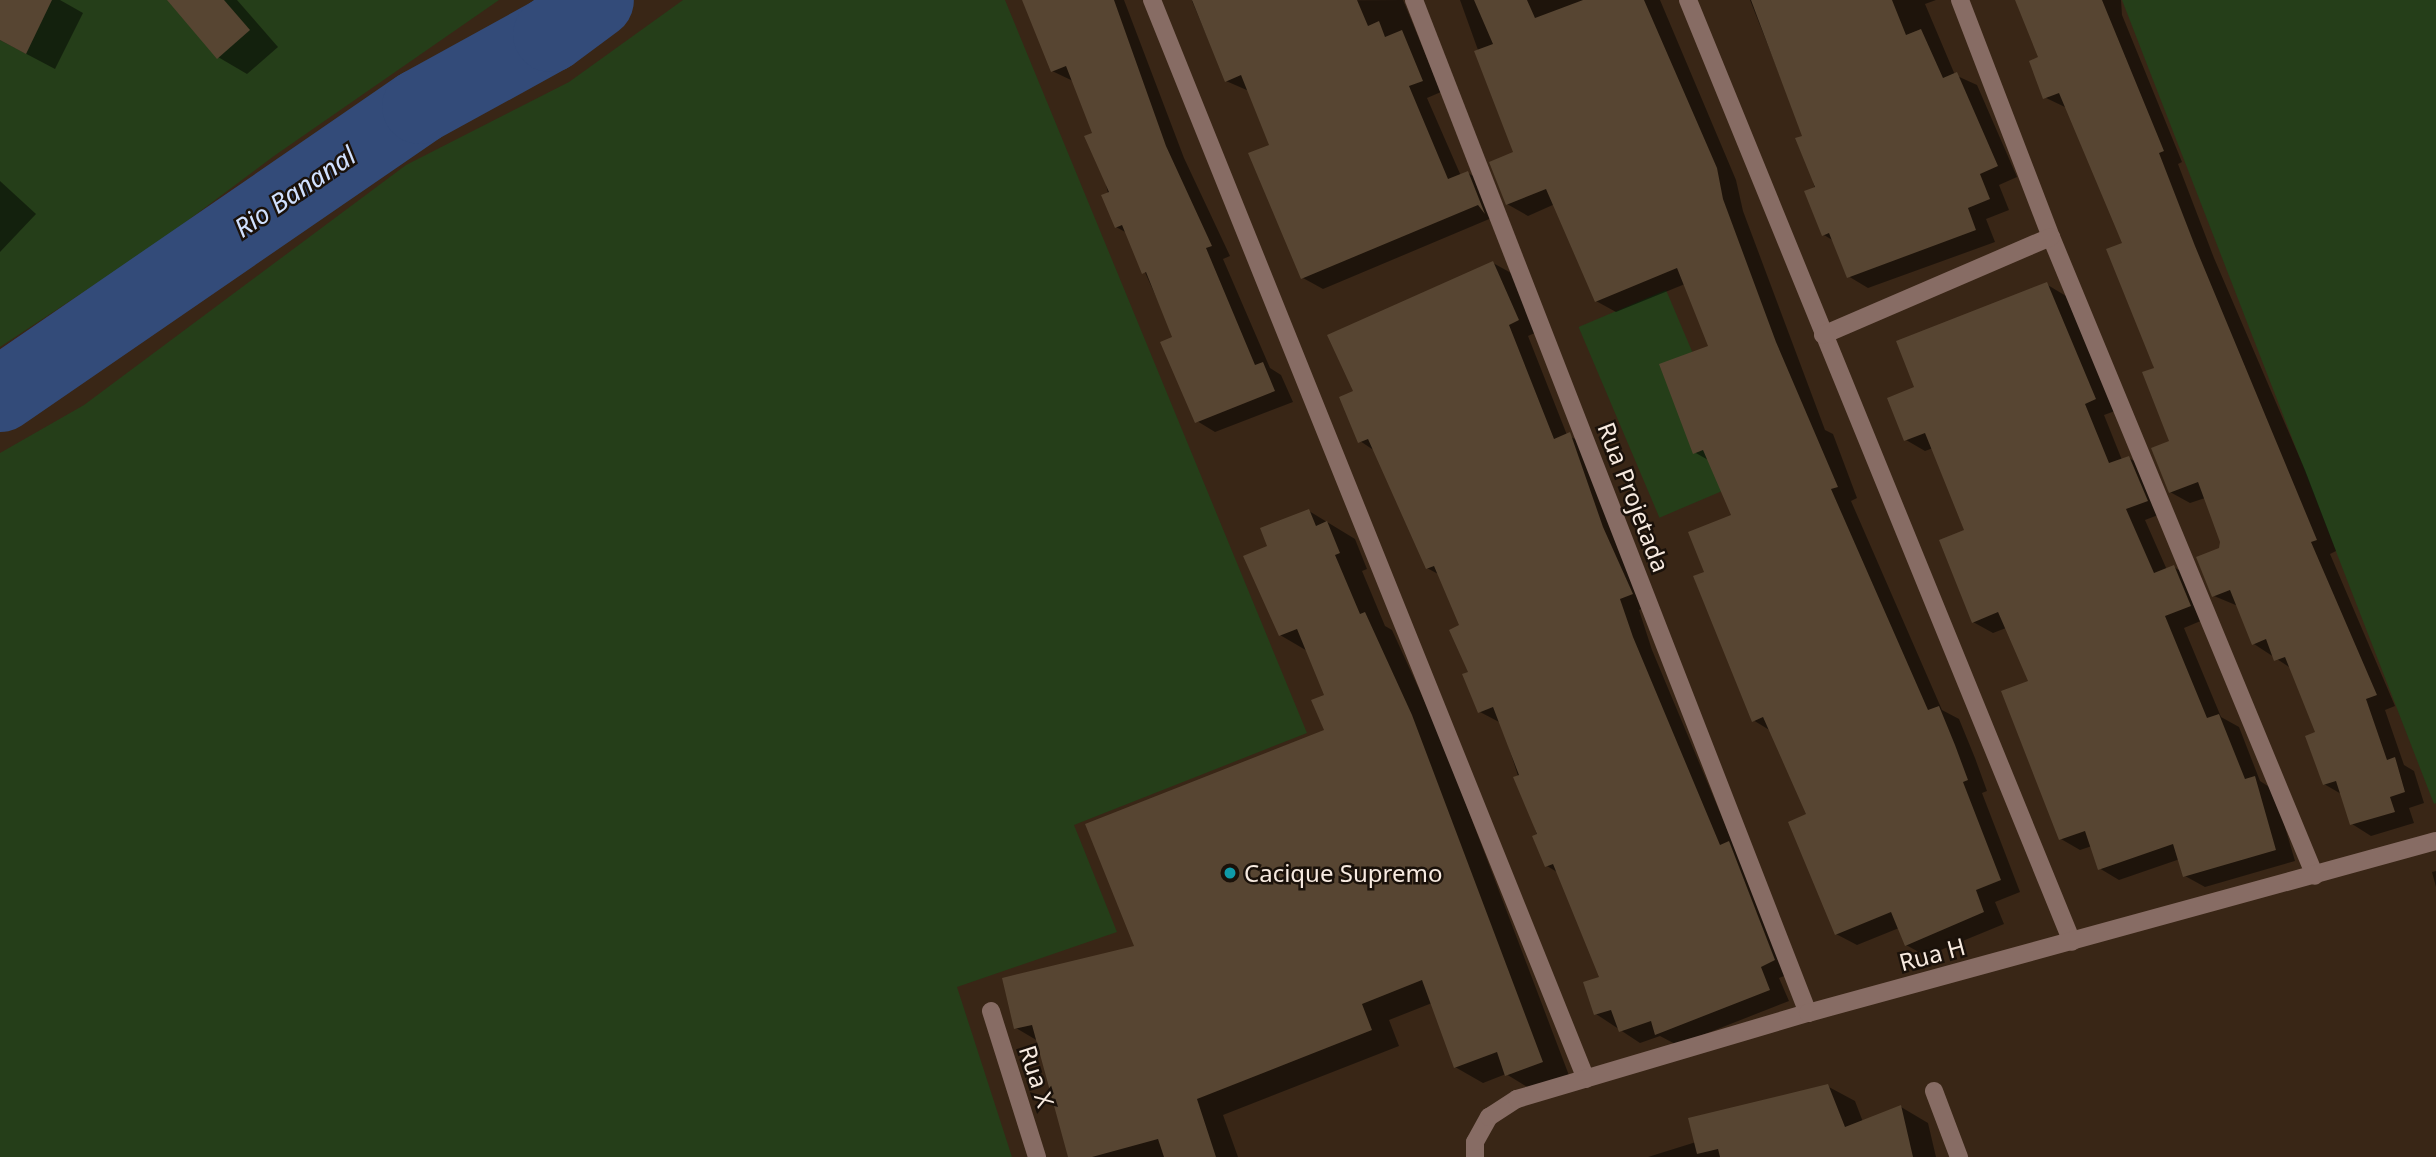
<!DOCTYPE html>
<style>
body{margin:0}
#map{position:relative;width:2436px;height:1157px;overflow:hidden;background:#392616;font-family:"Noto Sans",sans-serif}
div>[style]{position:absolute}
[style*='--x']{left:calc(var(--x)*1px);top:calc(var(--y)*1px);width:calc(var(--w)*1px);rotate:calc(var(--a)*1deg)}
.green>*{inset:0;background:#253e19;transform-origin:0 0}
.shadow>*{inset:0;background:#0007}
.river>*{height:75px;margin:-37.5px;padding:0 37.5px;transform-origin:37.5px;border-radius:37.5px;background:#334b79}
.building>*{inset:0;background:#574532}
.minor>*{height:18px;margin:-9px;padding:0 9px;transform-origin:9px;border-radius:9px;background:#876c64}
.dots>*{width:19px;height:19px;translate:-50% -50%;box-sizing:border-box;border:4px solid #1a110a;border-radius:50%}
span{translate:-50% -50%;white-space:nowrap;text-align:center;line-height:1.15;-webkit-text-stroke:5px #1a110a;paint-order:stroke}
.street-label{font-size:24px;color:#f7eae0}
.poi-label{font-size:24px;color:#f7eae0}
.left{translate:0 -50%;text-align:left}
.water-label{font-size:26px;color:#d1e1ff;font-style:italic}
</style>
<div id="map">
<div class="green">
<i style="clip-path:polygon(0 0,499px 0,274px 156px,155px 245px,0 347px)"></i>
<i style="clip-path:polygon(683px 0,1005px 0,1307px 733px,1074px 825px,1117px 932px,957px 987px,1012px 1157px,0 1157px,0 453px,84px 405px,406px 165px,569px 82px)"></i>
<i style="clip-path:polygon(2122px 0,2436px 0,2436px 803px,2434px 804px)"></i>
<i style="left:1666px;top:290px;width:207px;height:95px;rotate:67deg"></i>
</div>
<div class="shadow">
<i style="clip-path:polygon(0 0,60px 0,83px 13px,55px 69px,0 40px)"></i>
<i style="clip-path:polygon(169px 0,237px 0,278px 47px,247px 74px,218px 57px)"></i>
<i style="clip-path:polygon(1024px 0,1124px 0,1184px 158px,1230px 256px,1223px 259px,1270px 368px,1281px 375px,1293px 402px,1215px 432px,1197px 421px,1175px 338px,1127px 233px,1116px 227px,1094px 134px,1073px 81px,1052px 71px)"></i>
<i style="clip-path:polygon(1403px 0,1441px 92px,1427px 98px,1461px 176px,1468px 173px,1488px 184px,1494px 217px,1323px 289px,1303px 278px,1271px 146px,1249px 91px,1226px 81px,1192px 1px)"></i>
<i style="clip-path:polygon(1460px 0,1660px 0,1736px 180px,1743px 211px,1825px 430px,1833px 434px,1857px 498px,1851px 501px,1942px 710px,1959px 719px,1975px 758px,1987px 791px,1982px 793px,2020px 892px,1995px 902px,2004px 924px,1926px 956px,1906px 945px,1899px 928px,1857px 945px,1836px 934px,1808px 815px,1771px 731px,1753px 720px,1706px 573px,1733px 516px,1710px 461px,1694px 452px,1710px 347px,1685px 284px,1616px 312px,1596px 301px,1555px 204px,1528px 216px,1507px 204px,1515px 153px)"></i>
<i style="clip-path:polygon(1750px 0,1936px 0,1925px 4px,1955px 75px,1977px 85px,2017px 177px,1999px 185px,2009px 210px,1986px 219px,1995px 242px,1868px 288px,1848px 276px,1834px 241px,1824px 235px,1804px 136px)"></i>
<i style="clip-path:polygon(2016px 0,2121px 0,2122px 15px,2182px 162px,2178px 164px,2214px 258px,2305px 470px,2336px 551px,2330px 554px,2395px 706px,2385px 710px,2404px 765px,2414px 771px,2424px 803px,2409px 808px,2414px 823px,2371px 836px,2352px 824px,2343px 795px,2324px 784px,2318px 734px,2292px 669px,2254px 644px,2238px 606px,2214px 596px,2221px 542px,2205px 498px,2190px 503px,2170px 492px,2172px 442px,2124px 244px,2067px 108px,2044px 97px,2040px 58px)"></i>
<i style="clip-path:polygon(0 181px,36px 214px,0 252px)"></i>
<i style="clip-path:polygon(1493px 263px,1513px 274px,1537px 332px,1528px 336px,1567px 435px,1589px 446px,1651px 605px,1639px 610px,1652px 650px,1734px 846px,1794px 972px,1779px 978px,1789px 1001px,1677px 1045px,1660px 1036px,1640px 1043px,1596px 1014px,1601px 978px,1557px 872px,1547px 866px,1501px 723px,1480px 712px,1462px 626px,1440px 575px,1427px 568px,1375px 451px,1360px 441px,1355px 392px)"></i>
<i style="clip-path:polygon(2046px 284px,2066px 296px,2115px 411px,2104px 415px,2122px 460px,2129px 458px,2149px 469px,2166px 512px,2145px 520px,2167px 570px,2174px 567px,2194px 579px,2210px 617px,2184px 628px,2221px 717px,2239px 727px,2260px 781px,2274px 790px,2295px 861px,2205px 887px,2185px 876px,2180px 859px,2119px 880px,2099px 868px,2092px 846px,2080px 850px,2061px 839px,2030px 682px,2006px 628px,1993px 633px,1973px 622px,1967px 531px,1933px 448px,1925px 451px,1906px 440px,1916px 388px)"></i>
<i style="clip-path:polygon(1309px 511px,1355px 539px,1367px 569px,1362px 571px,1385px 626px,1392px 630px,1439px 733px,1570px 1078px,1534px 1091px,1506px 1074px,1483px 1083px,1455px 1067px,1432px 1003px,1389px 1020px,1399px 1046px,1223px 1115px,1238px 1157px,1070px 1157px,1038px 1041px,1016px 1028px,1136px 947px,1327px 731px,1326px 696px,1309px 652px,1280px 635px,1269px 547px)"></i>
<i style="clip-path:polygon(2436px 871px,2436px 887px,2432px 872px)"></i>
<i style="clip-path:polygon(1827px 1086px,1855px 1101px,1863px 1122px,1901px 1107px,1928px 1123px,1936px 1157px,1648px 1157px,1696px 1142px)"></i>
</div>
<div class="river">
<i style="--x:0;--y:394;--w:508;--a:-34.5"></i>
<i style="--x:419;--y:106;--w:149;--a:-28.8"></i>
<i style="--x:550;--y:34;--w:57;--a:-36.5"></i>
</div>
<div class="building">
<i style="clip-path:polygon(0 0,52px 0,26px 54px,0 40px)"></i>
<i style="clip-path:polygon(167px 0,224px 0,250px 30px,217px 59px)"></i>
<i style="clip-path:polygon(1022px 0,1114px 0,1166px 146px,1212px 246px,1206px 248px,1255px 365px,1263px 362px,1275px 391px,1195px 423px,1160px 342px,1172px 337px,1146px 272px,1142px 274px,1122px 225px,1115px 228px,1101px 195px,1109px 192px,1084px 136px,1092px 133px,1066px 66px,1051px 72px)"></i>
<i style="clip-path:polygon(1192px 0,1357px 0,1368px 26px,1379px 21px,1385px 37px,1402px 30px,1423px 81px,1409px 86px,1448px 179px,1468px 171px,1485px 214px,1478px 205px,1301px 279px,1248px 153px,1269px 145px,1241px 75px,1225px 82px)"></i>
<i style="clip-path:polygon(1474px 0,1527px 0,1535px 18px,1583px 0,1644px 0,1717px 168px,1723px 199px,1776px 342px,1838px 487px,1831px 489px,1928px 710px,1939px 706px,1955px 745px,1968px 780px,1963px 782px,2001px 880px,1976px 890px,1984px 912px,1905px 946px,1891px 912px,1835px 935px,1788px 822px,1806px 814px,1763px 717px,1752px 722px,1693px 576px,1704px 572px,1688px 532px,1731px 515px,1703px 450px,1693px 454px,1659px 364px,1708px 346px,1677px 268px,1595px 302px,1546px 189px,1506px 205px,1489px 162px,1513px 152px,1474px 51px,1493px 44px)"></i>
<i style="clip-path:polygon(1751px 0,1892px 0,1906px 35px,1921px 29px,1943px 78px,1957px 72px,1998px 166px,1980px 174px,1990px 199px,1968px 208px,1976px 230px,1847px 278px,1829px 233px,1822px 236px,1804px 191px,1815px 187px,1795px 138px,1802px 136px)"></i>
<i style="clip-path:polygon(2015px 0,2102px 0,2164px 151px,2159px 153px,2195px 246px,2317px 540px,2311px 542px,2377px 695px,2366px 699px,2387px 760px,2395px 757px,2405px 792px,2390px 797px,2395px 812px,2350px 825px,2336px 781px,2323px 785px,2305px 736px,2315px 732px,2285px 657px,2274px 661px,2266px 639px,2252px 645px,2230px 590px,2212px 597px,2196px 557px,2219px 548px,2220px 542px,2198px 482px,2169px 493px,2151px 448px,2169px 441px,2142px 372px,2154px 368px,2106px 249px,2122px 243px,2059px 93px,2043px 99px,2029px 61px,2038px 57px)"></i>
<i style="clip-path:polygon(1493px 261px,1519px 320px,1509px 325px,1554px 439px,1570px 432px,1603px 527px,1633px 594px,1620px 599px,1633px 637px,1720px 845px,1729px 841px,1775px 960px,1761px 967px,1770px 990px,1655px 1035px,1651px 1021px,1619px 1032px,1611px 1010px,1594px 1015px,1583px 982px,1599px 977px,1553px 864px,1545px 867px,1532px 836px,1537px 834px,1513px 777px,1519px 775px,1493px 707px,1478px 713px,1462px 674px,1468px 672px,1449px 630px,1459px 625px,1434px 566px,1426px 569px,1368px 439px,1358px 443px,1339px 397px,1353px 391px,1327px 335px)"></i>
<i style="clip-path:polygon(2047px 282px,2096px 399px,2085px 404px,2109px 463px,2129px 456px,2148px 501px,2126px 509px,2154px 573px,2174px 565px,2191px 606px,2165px 616px,2207px 718px,2219px 714px,2245px 779px,2255px 776px,2276px 850px,2183px 877px,2173px 844px,2098px 870px,2085px 831px,2059px 840px,2001px 691px,2028px 681px,1998px 612px,1972px 623px,1939px 540px,1964px 530px,1925px 433px,1904px 441px,1887px 398px,1914px 387px,1896px 341px)"></i>
<i style="clip-path:polygon(1309px 509px,1316px 526px,1327px 521px,1340px 553px,1335px 555px,1360px 614px,1365px 612px,1412px 715px,1543px 1062px,1505px 1076px,1497px 1052px,1454px 1068px,1422px 980px,1362px 1004px,1372px 1030px,1197px 1099px,1216px 1157px,1164px 1157px,1158px 1139px,1092px 1157px,1068px 1157px,1032px 1025px,1014px 1029px,1002px 978px,1134px 946px,1085px 824px,1324px 730px,1311px 700px,1324px 695px,1297px 629px,1279px 636px,1243px 556px,1267px 546px,1260px 528px)"></i>
<i style="clip-path:polygon(1828px 1084px,1845px 1127px,1901px 1105px,1913px 1157px,1720px 1157px,1718px 1149px,1697px 1154px,1688px 1118px)"></i>
</div>
<div class="minor">
<i style="--x:1152;--y:0;--w:1163;--a:68.09"></i>
<i style="--x:1414;--y:0;--w:1087;--a:68.75"></i>
<i style="--x:1688;--y:0;--w:1017;--a:67.82"></i>
<i style="--x:1960;--y:0;--w:254;--a:69"></i>
<i style="--x:2051;--y:237;--w:691;--a:67.55"></i>
<i style="--x:1823;--y:335;--w:248;--a:-23.3"></i>
<i style="--x:991;--y:1011;--w:153;--a:72.5"></i>
<i style="--x:1934;--y:1091;--w:71;--a:69.3"></i>
<i style="--x:1475;--y:1157;--w:15;--a:-90"></i>
<i style="--x:1475;--y:1142;--w:29;--a:-61"></i>
<i style="--x:1489;--y:1117;--w:33;--a:-33"></i>
<i style="--x:1517;--y:1099;--w:303;--a:-16.5"></i>
<i style="--x:1808;--y:1013;--w:651;--a:-15.32"></i>
</div>
<div class="dots">
<i style="left:1230px;top:873px;background:#0f9aa8"></i>
</div>
<div class="street-label">
<span style="left:1634px;top:497px;rotate:69deg">Rua Projetada</span>
<span style="left:1932px;top:954px;rotate:-15deg">Rua H</span>
<span style="left:1037px;top:1076px;rotate:72deg">Rua X</span>
</div>
<div class="poi-label">
<span class="left" style="left:1244px;top:873px">Cacique Supremo</span>
</div>
<div class="water-label">
<span style="left:295px;top:192px;rotate:-34deg">Rio Bananal</span>
</div>
</div>
